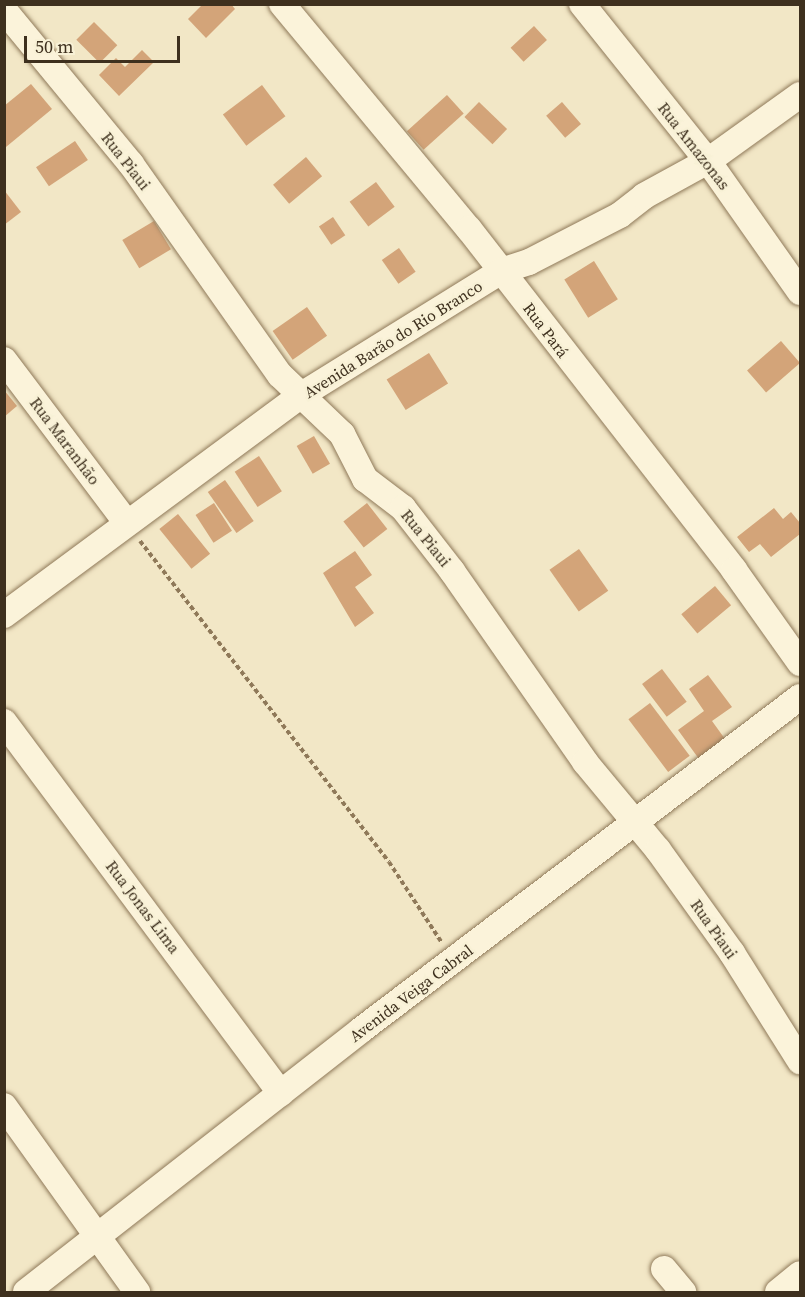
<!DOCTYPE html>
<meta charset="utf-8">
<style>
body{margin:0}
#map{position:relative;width:805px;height:1297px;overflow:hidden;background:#f2e7c6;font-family:"Source Serif 4",serif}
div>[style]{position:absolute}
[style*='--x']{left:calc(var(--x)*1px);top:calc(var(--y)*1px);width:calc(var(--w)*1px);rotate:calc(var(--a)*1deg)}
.building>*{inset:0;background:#d3a479;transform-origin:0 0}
.path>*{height:4px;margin-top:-2px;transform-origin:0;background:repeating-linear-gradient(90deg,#8f7959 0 4.5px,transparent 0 7.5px)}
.roads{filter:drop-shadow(0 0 2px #8f7959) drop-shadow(0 0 2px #8f7959)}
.minor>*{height:26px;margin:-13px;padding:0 13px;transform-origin:13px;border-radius:13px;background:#fbf3da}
span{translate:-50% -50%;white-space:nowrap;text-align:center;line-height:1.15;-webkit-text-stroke:5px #f8f1d6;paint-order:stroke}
.street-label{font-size:16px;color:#3e301e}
.frame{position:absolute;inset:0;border:6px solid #3e301e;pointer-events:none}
.scale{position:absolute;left:24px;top:36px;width:156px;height:27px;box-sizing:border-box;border:3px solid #3e301e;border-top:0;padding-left:8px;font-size:18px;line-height:21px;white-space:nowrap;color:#3e301e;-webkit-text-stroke:4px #f8f1d6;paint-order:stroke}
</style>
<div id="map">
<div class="building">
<i style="clip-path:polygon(203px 4px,231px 4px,235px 9px,206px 38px,188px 19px)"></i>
<i style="left:94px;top:22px;width:33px;height:25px;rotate:45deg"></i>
<i style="left:534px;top:26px;width:19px;height:32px;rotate:47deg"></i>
<i style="clip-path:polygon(142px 50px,154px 62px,119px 96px,99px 75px,116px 58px,125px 67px)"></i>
<i style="clip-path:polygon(31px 84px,52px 109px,6px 147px,4px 106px)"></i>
<i style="left:262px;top:85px;width:39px;height:49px;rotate:53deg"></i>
<i style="left:447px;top:95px;width:25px;height:54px;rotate:48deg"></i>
<i style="left:479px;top:102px;width:39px;height:21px;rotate:44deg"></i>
<i style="left:562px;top:102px;width:29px;height:21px;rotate:49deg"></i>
<i style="left:75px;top:141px;width:23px;height:47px;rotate:56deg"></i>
<i style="left:306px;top:157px;width:25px;height:43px;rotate:50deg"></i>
<i style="left:376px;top:182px;width:31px;height:33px;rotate:53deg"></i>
<i style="clip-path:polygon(4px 190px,21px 212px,4px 225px)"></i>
<i style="left:333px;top:217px;width:22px;height:17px;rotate:56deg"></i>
<i style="left:154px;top:221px;width:33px;height:37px;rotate:59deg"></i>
<i style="left:399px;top:248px;width:29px;height:21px;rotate:55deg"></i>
<i style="left:594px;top:261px;width:45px;height:35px;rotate:58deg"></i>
<i style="left:307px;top:307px;width:35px;height:42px;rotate:55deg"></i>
<i style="left:781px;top:341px;width:29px;height:45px;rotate:49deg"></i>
<i style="left:429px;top:353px;width:36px;height:50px;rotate:58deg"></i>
<i style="clip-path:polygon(4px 390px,17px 406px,4px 417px)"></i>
<i style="left:314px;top:436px;width:32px;height:20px;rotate:60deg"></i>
<i style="left:259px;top:456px;width:42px;height:29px;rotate:57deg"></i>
<i style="left:225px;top:480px;width:50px;height:21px;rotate:55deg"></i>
<i style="left:214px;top:503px;width:33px;height:22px;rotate:57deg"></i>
<i style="left:367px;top:503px;width:33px;height:30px;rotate:52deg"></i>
<i style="clip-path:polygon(774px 508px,783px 519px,791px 512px,800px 523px,800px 534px,771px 557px,760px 544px,749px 552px,737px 537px)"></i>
<i style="left:178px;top:514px;width:51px;height:24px;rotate:51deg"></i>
<i style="left:579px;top:549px;width:51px;height:36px;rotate:55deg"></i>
<i style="clip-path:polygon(355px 551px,372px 575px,355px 587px,374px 613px,355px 627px,323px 573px)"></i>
<i style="left:715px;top:586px;width:25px;height:44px;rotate:50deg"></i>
<i style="left:662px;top:669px;width:41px;height:25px;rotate:53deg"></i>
<i style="clip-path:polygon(708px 675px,732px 707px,712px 721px,725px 739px,699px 759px,678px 730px,704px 711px,689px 689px)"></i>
<i style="left:650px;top:703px;width:66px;height:27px;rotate:53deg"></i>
</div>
<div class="path">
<i style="--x:140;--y:541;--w:406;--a:52.2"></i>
<i style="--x:389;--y:862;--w:97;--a:56.8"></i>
</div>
<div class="roads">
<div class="minor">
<i style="--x:282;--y:4;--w:293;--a:50.3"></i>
<i style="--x:469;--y:229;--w:432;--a:52.1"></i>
<i style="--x:734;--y:570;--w:114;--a:54.6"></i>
<i style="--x:582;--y:4;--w:201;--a:51.3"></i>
<i style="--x:708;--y:161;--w:160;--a:54.9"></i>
<i style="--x:4;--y:10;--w:200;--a:50.5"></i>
<i style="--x:131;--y:164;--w:258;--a:54.8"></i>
<i style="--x:280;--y:375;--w:86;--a:43.6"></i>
<i style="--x:342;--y:434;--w:51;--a:62.9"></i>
<i style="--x:365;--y:479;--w:48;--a:37.3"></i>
<i style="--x:403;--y:508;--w:80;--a:52.1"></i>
<i style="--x:452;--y:571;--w:233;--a:55.1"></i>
<i style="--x:585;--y:762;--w:114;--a:50.3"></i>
<i style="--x:658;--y:850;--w:127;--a:54.3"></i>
<i style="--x:732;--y:953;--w:128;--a:57.8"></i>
<i style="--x:4;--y:360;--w:203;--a:53"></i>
<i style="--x:4;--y:615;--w:372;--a:-36.5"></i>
<i style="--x:303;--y:394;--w:233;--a:-31.8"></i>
<i style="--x:501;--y:271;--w:29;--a:-18"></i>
<i style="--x:529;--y:262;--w:102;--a:-27.3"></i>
<i style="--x:620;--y:215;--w:31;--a:-38"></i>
<i style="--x:644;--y:196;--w:73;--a:-28.7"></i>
<i style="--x:708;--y:161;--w:113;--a:-35.7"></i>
<i style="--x:4;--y:722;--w:463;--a:53.3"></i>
<i style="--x:4;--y:1106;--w:229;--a:54.4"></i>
<i style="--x:664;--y:1269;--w:30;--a:50"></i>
<i style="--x:26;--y:1292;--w:425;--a:-38"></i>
<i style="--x:361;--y:1030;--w:551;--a:-37.18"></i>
<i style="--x:778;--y:1292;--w:28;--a:-39"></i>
</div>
</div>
<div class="street-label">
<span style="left:694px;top:146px;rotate:52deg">Rua Amazonas</span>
<span style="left:126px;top:161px;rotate:52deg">Rua Piaui</span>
<span style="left:546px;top:330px;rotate:53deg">Rua Pará</span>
<span style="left:393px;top:339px;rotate:-32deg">Avenida Barão do Rio Branco</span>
<span style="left:65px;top:441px;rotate:53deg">Rua Maranhão</span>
<span style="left:426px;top:538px;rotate:51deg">Rua Piaui</span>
<span style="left:143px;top:907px;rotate:53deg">Rua Jonas Lima</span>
<span style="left:714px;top:929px;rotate:55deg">Rua Piaui</span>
<span style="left:411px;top:993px;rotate:-37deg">Avenida Veiga Cabral</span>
</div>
<div class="frame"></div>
<div class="scale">50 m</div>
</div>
